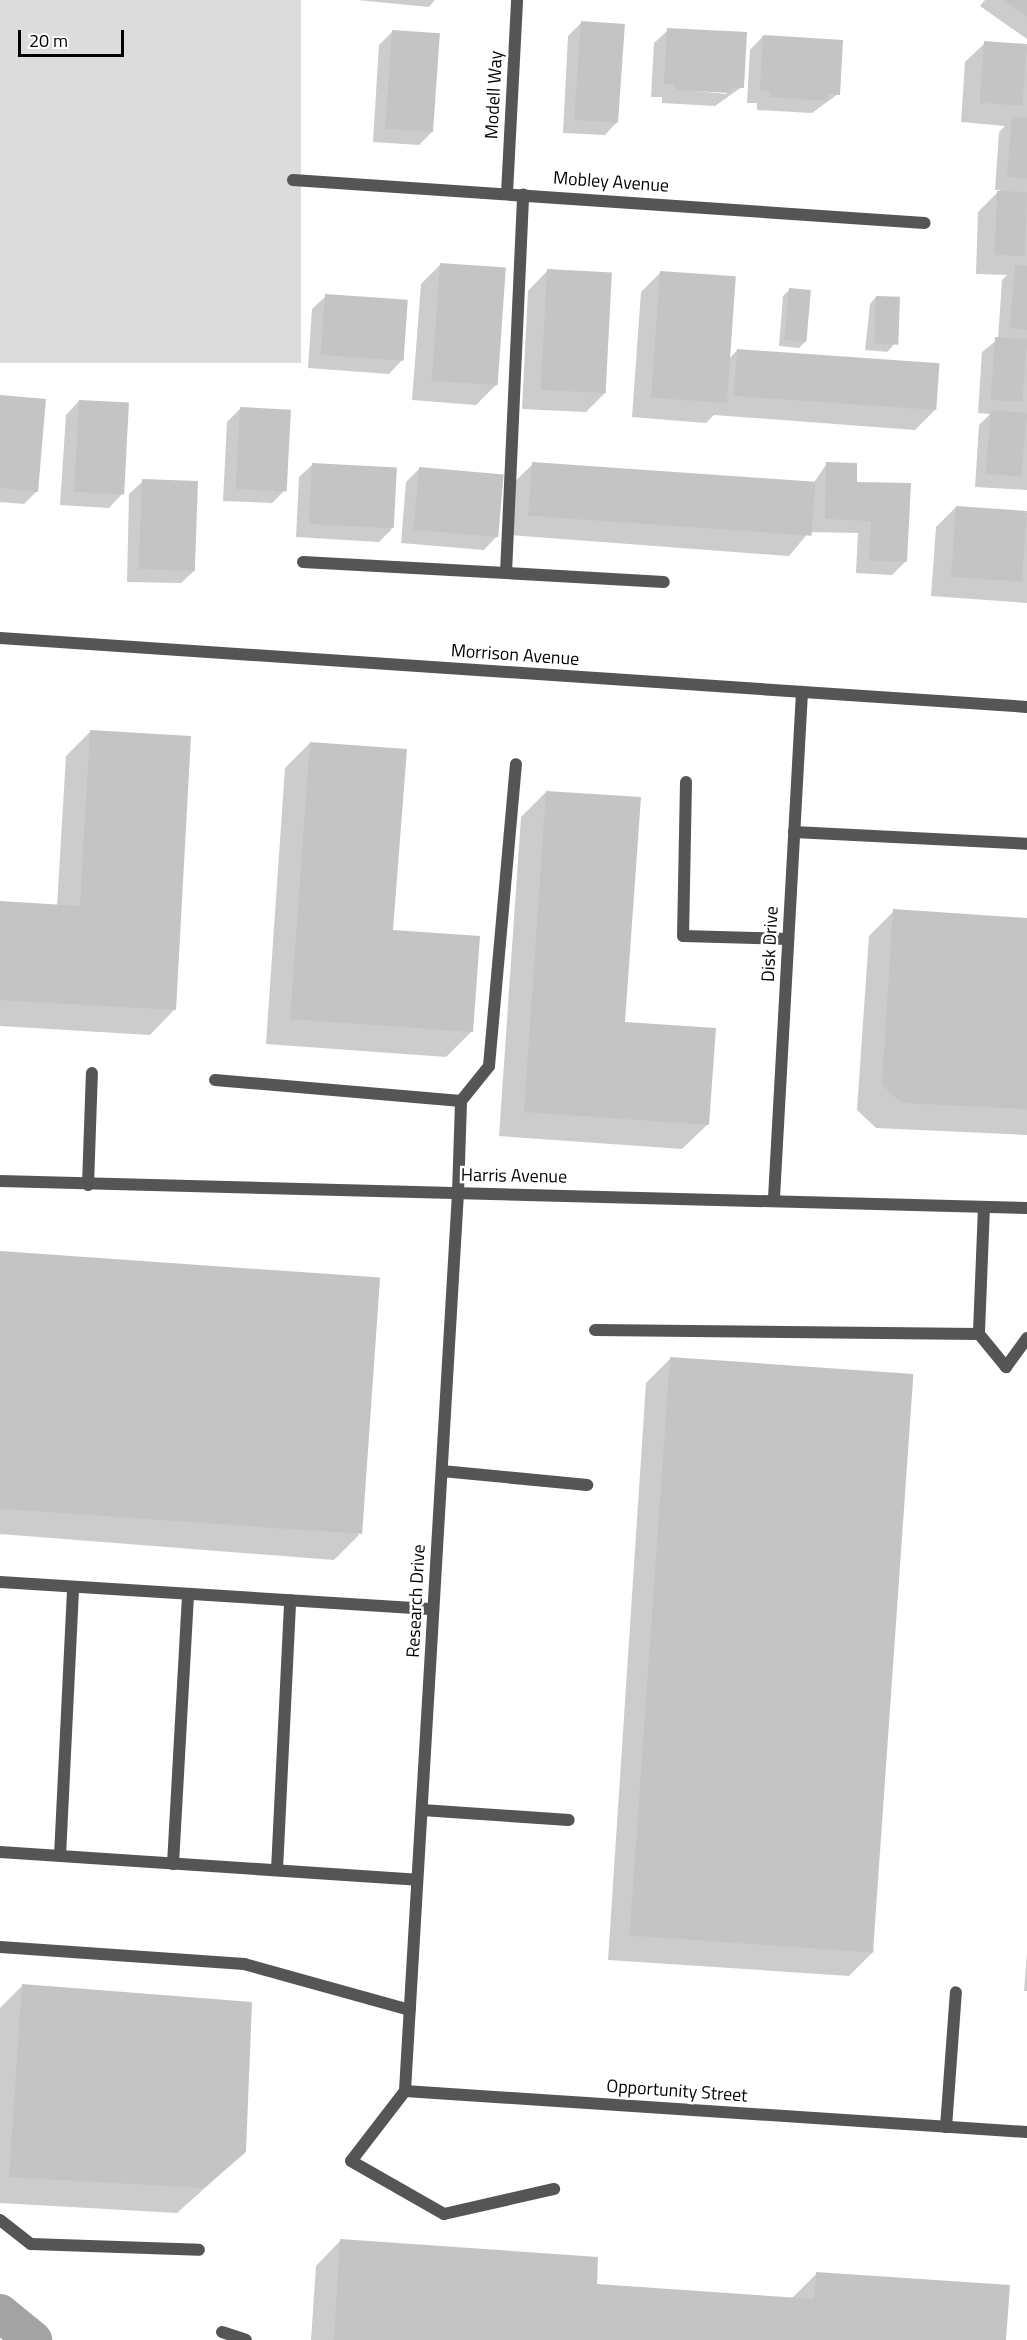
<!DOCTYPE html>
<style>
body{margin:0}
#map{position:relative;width:1027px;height:2340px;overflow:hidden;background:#fff;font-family:"Titillium Web",sans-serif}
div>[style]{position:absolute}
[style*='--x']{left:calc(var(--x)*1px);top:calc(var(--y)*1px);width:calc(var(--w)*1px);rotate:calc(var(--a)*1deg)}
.green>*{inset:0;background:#dcdcdc;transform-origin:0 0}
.shadow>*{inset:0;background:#0003}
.canal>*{height:38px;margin:-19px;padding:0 19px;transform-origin:19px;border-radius:19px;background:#a3a3a3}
.building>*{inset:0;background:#c4c4c4;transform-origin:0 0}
.service>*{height:12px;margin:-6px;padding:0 6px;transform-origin:6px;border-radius:6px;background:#555}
.minor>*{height:12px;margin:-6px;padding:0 6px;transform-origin:6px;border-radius:6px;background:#555}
span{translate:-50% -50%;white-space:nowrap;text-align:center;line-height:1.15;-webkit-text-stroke:5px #fff;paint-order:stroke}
.street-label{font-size:18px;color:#000}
.scale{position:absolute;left:18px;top:30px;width:106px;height:27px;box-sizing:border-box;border:3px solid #000;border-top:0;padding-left:8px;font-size:18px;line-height:21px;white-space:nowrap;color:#000;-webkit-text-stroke:4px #fff;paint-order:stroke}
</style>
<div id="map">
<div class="green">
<i style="left:0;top:0;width:301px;height:363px"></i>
</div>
<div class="shadow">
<i style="clip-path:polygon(357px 0,435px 0,429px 7px)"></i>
<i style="clip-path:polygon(985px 0,1027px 0,1027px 39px,980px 6px)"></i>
<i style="clip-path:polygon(581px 23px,618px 121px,605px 135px,563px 133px,568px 36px)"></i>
<i style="clip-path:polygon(evenodd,668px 30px,742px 87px,715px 106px,662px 103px,662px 97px,651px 97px,654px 43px,668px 30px,667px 88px,728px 92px,726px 94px,667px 88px)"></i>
<i style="clip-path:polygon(393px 31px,432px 132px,419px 145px,373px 142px,379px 45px)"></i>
<i style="clip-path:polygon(763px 36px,838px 94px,812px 113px,757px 110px,757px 103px,747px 103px,750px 50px)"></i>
<i style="clip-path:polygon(985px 43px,1027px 46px,1027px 490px,975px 487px,979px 425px,990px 414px,978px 413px,982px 352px,998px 339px,1002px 280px,1007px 275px,976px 274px,978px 212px,1000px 190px,995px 190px,999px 132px,1005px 126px,961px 122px,965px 62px)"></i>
<i style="clip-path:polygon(440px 265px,496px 385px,476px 405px,412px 400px,421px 284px)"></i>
<i style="clip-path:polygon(547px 271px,606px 392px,586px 412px,522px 409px,528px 291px)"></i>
<i style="clip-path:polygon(661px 272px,729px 359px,737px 350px,935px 410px,915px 430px,714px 415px,706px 423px,632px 417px,641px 292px)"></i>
<i style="clip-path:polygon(789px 290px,806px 341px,799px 348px,779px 346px,783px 296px)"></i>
<i style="clip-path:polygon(326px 296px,402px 360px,389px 374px,308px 368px,312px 309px)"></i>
<i style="clip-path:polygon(876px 297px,893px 346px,887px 352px,865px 350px,870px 304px)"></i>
<i style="clip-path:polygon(0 397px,37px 491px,24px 504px,0 502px)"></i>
<i style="clip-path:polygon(79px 401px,122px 494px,109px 508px,60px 505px,66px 415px)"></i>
<i style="clip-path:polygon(241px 408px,285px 490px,272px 503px,223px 501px,227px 422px)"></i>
<i style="clip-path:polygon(827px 463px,855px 483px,906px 561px,892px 575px,856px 573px,858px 533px,809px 532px,789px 556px,509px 535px,513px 483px,533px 464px,813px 484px)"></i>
<i style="clip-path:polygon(313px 464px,392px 529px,379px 542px,296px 537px,299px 477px)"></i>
<i style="clip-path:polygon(420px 468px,497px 536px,484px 550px,401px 543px,406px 482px)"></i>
<i style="clip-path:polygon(143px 481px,195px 570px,181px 583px,127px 582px,129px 494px)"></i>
<i style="clip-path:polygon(956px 507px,1027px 513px,1027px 603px,931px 596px,936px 527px)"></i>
<i style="clip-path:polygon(91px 731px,175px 1009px,150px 1035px,0 1026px,0 902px,57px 906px,66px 756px)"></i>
<i style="clip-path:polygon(310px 743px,392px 931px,471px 1032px,446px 1057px,266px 1044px,285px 768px)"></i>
<i style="clip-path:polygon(546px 792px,624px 1023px,708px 1124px,682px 1149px,499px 1136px,521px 817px)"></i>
<i style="clip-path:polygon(894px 911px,1027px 919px,1027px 1135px,876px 1128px,857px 1110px,869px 936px)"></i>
<i style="clip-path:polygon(0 1252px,359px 1535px,334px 1560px,0 1534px)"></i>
<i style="clip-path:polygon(671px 1358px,874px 1951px,849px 1976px,608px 1960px,646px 1383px)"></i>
<i style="clip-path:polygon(1027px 1953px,1027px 1991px,1024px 1991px)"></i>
<i style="clip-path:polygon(22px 1986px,245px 2152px,177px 2213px,0 2203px,0 2008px)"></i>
<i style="clip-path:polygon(341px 2240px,595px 2286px,791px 2299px,817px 2273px,1005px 2340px,311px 2340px,316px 2266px)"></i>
</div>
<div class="canal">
<i style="--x:0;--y:2313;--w:43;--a:39.3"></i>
</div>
<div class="building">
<i style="clip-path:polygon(1004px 0,1027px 0,1027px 17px)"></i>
<i style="left:581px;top:21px;width:44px;height:99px;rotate:4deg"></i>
<i style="clip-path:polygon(667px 28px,747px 32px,744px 88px,731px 87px,730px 93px,675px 90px,675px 84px,664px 84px)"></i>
<i style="left:392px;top:30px;width:48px;height:99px;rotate:4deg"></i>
<i style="clip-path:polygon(763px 35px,843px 40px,840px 95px,828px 94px,827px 101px,770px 97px,770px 91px,760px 90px)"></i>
<i style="left:984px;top:41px;width:43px;height:62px;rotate:4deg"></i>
<i style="clip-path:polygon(1012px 117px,1027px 118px,1027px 179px,1007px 177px)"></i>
<i style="left:997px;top:191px;width:30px;height:64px;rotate:2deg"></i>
<i style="left:440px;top:263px;width:66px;height:118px;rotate:4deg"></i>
<i style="clip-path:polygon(1015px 265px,1027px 266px,1027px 330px,1010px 328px)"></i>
<i style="left:547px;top:269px;width:65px;height:121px;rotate:3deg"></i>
<i style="left:660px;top:271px;width:76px;height:127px;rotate:4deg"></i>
<i style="left:789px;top:288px;width:22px;height:52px;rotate:5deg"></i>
<i style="left:325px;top:294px;width:83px;height:61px;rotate:4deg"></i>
<i style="left:876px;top:296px;width:24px;height:48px;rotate:2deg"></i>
<i style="left:995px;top:337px;width:32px;height:63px;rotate:4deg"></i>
<i style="left:737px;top:349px;width:203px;height:47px;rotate:4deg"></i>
<i style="clip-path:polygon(0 395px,46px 399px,38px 492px,0 488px)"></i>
<i style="left:79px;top:400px;width:50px;height:92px;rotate:3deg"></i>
<i style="left:240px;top:407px;width:51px;height:82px;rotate:3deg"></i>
<i style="left:991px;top:410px;width:36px;height:64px;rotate:5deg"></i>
<i style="left:532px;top:462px;width:284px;height:54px;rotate:4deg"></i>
<i style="clip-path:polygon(826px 462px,857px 463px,857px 482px,911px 483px,907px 562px,869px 561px,871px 521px,825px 519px)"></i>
<i style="left:312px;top:463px;width:85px;height:61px;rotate:3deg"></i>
<i style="left:419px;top:467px;width:85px;height:63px;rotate:5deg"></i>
<i style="left:142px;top:479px;width:56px;height:90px;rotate:2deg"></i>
<i style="left:956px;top:506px;width:71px;height:71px;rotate:4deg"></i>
<i style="clip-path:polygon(90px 730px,191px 736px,176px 1010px,0 1000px,0 901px,80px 906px)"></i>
<i style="clip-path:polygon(310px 742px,407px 749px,393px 930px,480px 936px,473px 1032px,290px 1019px)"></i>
<i style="clip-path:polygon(546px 791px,641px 797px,625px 1022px,716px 1028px,709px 1125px,524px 1112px)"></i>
<i style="clip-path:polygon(893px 909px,1027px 918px,1027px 1109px,902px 1103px,882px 1085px)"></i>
<i style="left:0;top:1251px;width:381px;height:257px;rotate:4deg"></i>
<i style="left:670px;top:1357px;width:244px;height:580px;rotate:4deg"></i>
<i style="clip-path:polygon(22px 1984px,252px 2002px,246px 2152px,204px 2188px,9px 2177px)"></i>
<i style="clip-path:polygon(340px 2239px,598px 2257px,597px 2284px,814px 2299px,816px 2272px,1010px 2285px,1006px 2340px,334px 2340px)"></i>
</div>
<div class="service">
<i style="--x:303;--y:562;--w:203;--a:3.1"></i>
<i style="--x:506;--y:573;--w:379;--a:-87.4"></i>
<i style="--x:506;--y:573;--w:158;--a:3.3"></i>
<i style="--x:686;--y:782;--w:154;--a:91.1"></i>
<i style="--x:683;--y:936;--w:105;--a:1.6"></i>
<i style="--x:794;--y:832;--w:233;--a:2.9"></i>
<i style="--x:215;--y:1080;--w:247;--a:4.9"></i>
<i style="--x:88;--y:1185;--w:112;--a:-88"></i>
<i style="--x:458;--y:1193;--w:92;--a:-88.1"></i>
<i style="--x:461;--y:1101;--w:45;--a:-51.3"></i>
<i style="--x:489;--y:1066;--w:303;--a:-84.9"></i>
<i style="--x:984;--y:1207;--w:127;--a:92.3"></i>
<i style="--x:979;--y:1334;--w:43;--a:50.7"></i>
<i style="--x:1006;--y:1367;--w:36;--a:-54"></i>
<i style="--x:595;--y:1330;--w:384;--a:0.6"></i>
<i style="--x:442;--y:1471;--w:146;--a:5.5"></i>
<i style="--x:0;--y:1582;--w:434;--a:3.6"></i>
<i style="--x:422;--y:1810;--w:147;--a:3.9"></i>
<i style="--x:0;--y:1852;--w:418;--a:3.8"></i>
<i style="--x:60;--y:1856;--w:269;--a:-87.2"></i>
<i style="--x:173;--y:1864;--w:270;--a:-86.8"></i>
<i style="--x:277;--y:1870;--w:270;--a:-87.2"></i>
<i style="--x:0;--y:1947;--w:245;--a:4"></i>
<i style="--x:244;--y:1964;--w:172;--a:15.5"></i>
<i style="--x:405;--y:2091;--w:88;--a:127.6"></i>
<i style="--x:351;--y:2161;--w:107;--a:29.7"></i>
<i style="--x:444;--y:2214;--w:113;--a:-12.8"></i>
<i style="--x:946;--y:2127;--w:135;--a:-85.8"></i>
<i style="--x:0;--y:2220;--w:39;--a:38"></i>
<i style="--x:31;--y:2244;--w:168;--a:2"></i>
<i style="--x:222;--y:2332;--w:25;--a:18"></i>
</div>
<div class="minor">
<i style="--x:293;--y:180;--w:633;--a:3.89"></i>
<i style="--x:507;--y:193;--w:193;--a:-87"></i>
<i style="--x:0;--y:638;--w:1029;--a:3.84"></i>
<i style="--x:0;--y:1181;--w:1027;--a:1.51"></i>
<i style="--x:458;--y:1193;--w:900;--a:93.38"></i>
<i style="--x:405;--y:2091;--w:623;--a:3.77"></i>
<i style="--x:774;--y:1198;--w:507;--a:-86.83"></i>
</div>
<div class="street-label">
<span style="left:494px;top:95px;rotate:-87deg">Modell Way</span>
<span style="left:611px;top:182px;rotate:4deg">Mobley Avenue</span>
<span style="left:515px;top:655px;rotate:4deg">Morrison Avenue</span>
<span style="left:770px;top:944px;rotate:-87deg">Disk Drive</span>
<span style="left:514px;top:1176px;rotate:1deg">Harris Avenue</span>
<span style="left:416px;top:1601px;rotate:-87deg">Research Drive</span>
<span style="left:677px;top:2091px;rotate:4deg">Opportunity Street</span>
</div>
<div class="scale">20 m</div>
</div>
